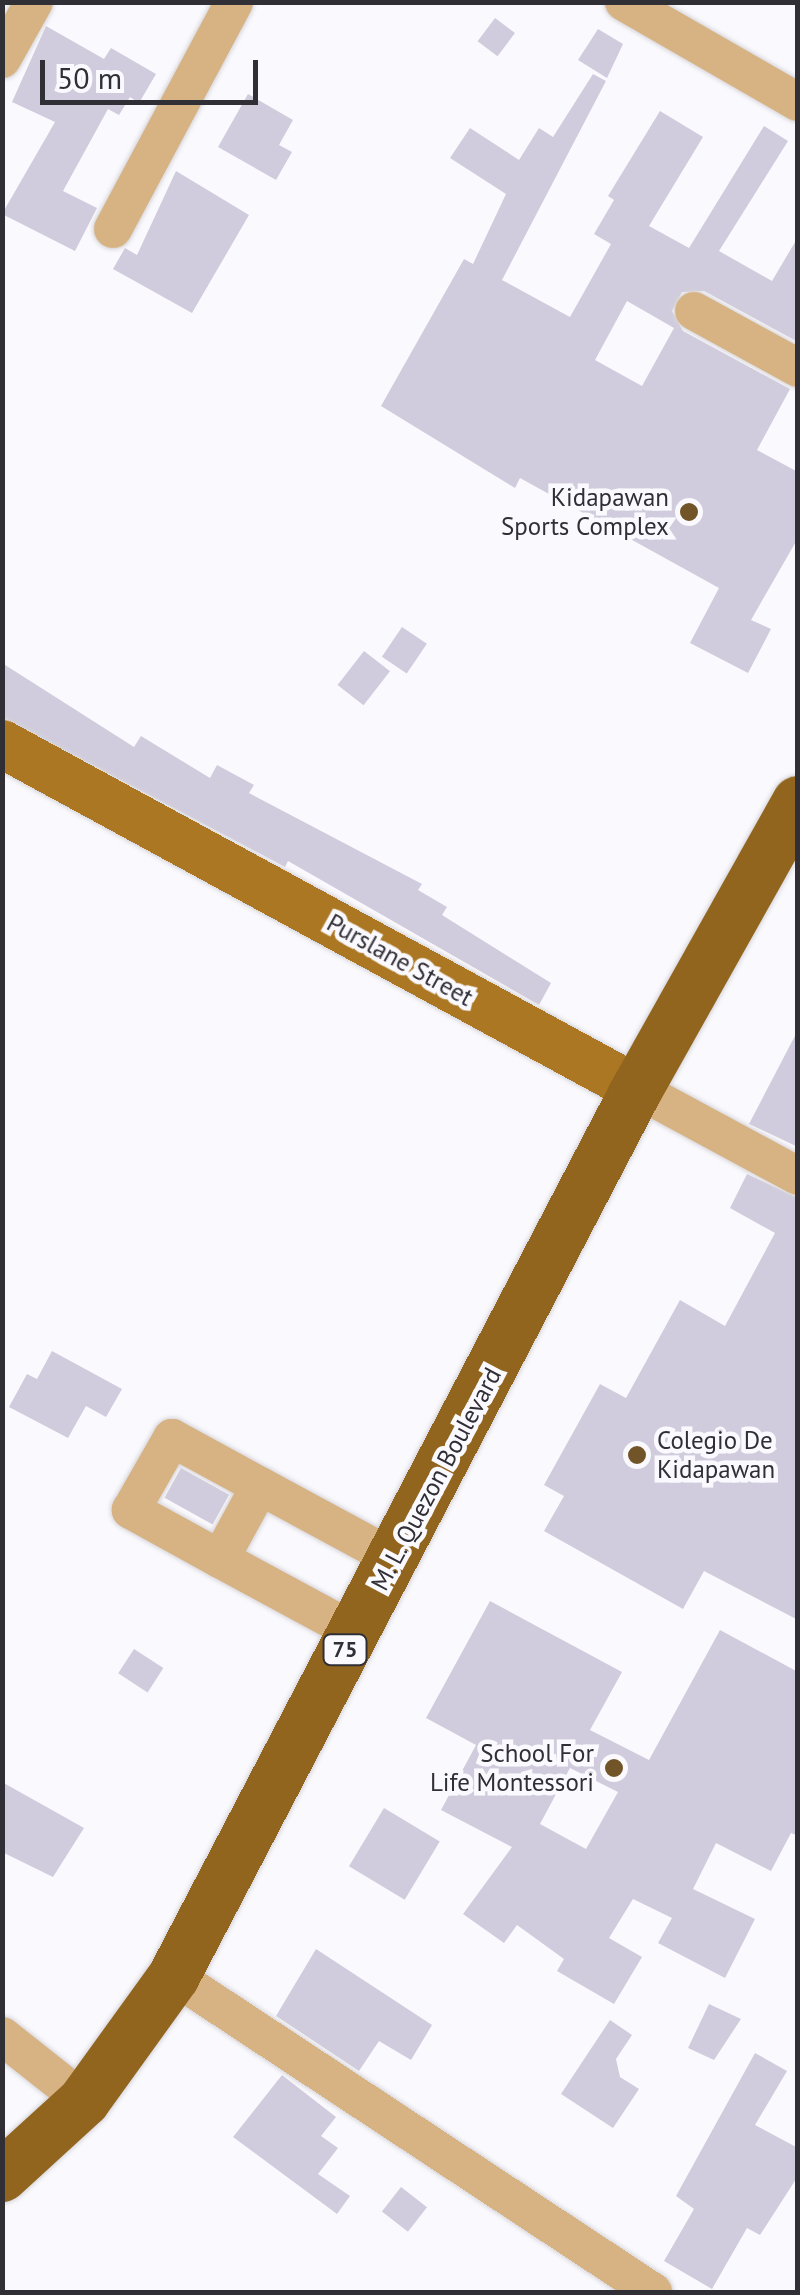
<!DOCTYPE html>
<style>
body{margin:0}
#map{position:relative;width:800px;height:2295px;overflow:hidden;background:#faf9fd;font-family:"PT Sans",sans-serif}
div>[style]{position:absolute}
[style*='--x']{left:calc(var(--x)*1px);top:calc(var(--y)*1px);width:calc(var(--w)*1px);rotate:calc(var(--a)*1deg)}
.building>*{inset:0;background:#d1ccdd;transform-origin:0 0}
.roads{filter:drop-shadow(0 0 2px #d6d5d9) drop-shadow(0 0 2px #d6d5d9)}
.minor>*{height:38px;margin:-19px;padding:0 19px;transform-origin:19px;border-radius:19px;background:#d7b282}
.major>*{height:48px;margin:-24px;padding:0 24px;transform-origin:24px;border-radius:24px;background:#ab7723}
.highway>*{height:52px;margin:-26px;padding:0 26px;transform-origin:26px;border-radius:26px;background:#92651e}
.dots>*{width:28px;height:28px;translate:-50% -50%;box-sizing:border-box;border:5px solid #faf9fd;border-radius:50%}
span{translate:-50% -50%;white-space:nowrap;text-align:center;line-height:1.15;-webkit-text-stroke:9px #faf9fd;paint-order:stroke}
.shield-label span{padding:2px 8px;background:#faf9fd;border:2px solid;border-radius:8px;-webkit-text-stroke-width:0}
.shield-label{font-size:22px;color:#312f36;font-weight:700}
.poi-label{font-size:25px;color:#312f36}
.right{translate:-100% -50%;text-align:right}
.left{translate:0 -50%;text-align:left}
.street-label{font-size:25px;color:#312f36}
.frame{position:absolute;inset:0;border:5px solid #312f36;pointer-events:none}
.scale{position:absolute;left:40px;top:60px;width:218px;height:45px;box-sizing:border-box;border:5px solid #312f36;border-top:0;padding-left:12px;font-size:30px;line-height:35px;white-space:nowrap;color:#312f36;-webkit-text-stroke:8px #faf9fd;paint-order:stroke}
</style>
<div id="map">
<div class="building">
<i style="left:495px;top:18px;width:25px;height:29px;rotate:37deg"></i>
<i style="clip-path:polygon(46px 26px,104px 59px,111px 48px,156px 74px,139px 103px,130px 97px,119px 115px,108px 109px,63px 191px,97px 208px,75px 251px,2px 214px,55px 122px,12px 102px)"></i>
<i style="clip-path:polygon(598px 29px,623px 44px,607px 78px,578px 60px)"></i>
<i style="clip-path:polygon(evenodd,593px 74px,606px 81px,502px 280px,570px 317px,611px 244px,594px 234px,614px 200px,608px 196px,660px 111px,703px 137px,649px 226px,689px 248px,764px 126px,788px 141px,719px 251px,772px 281px,798px 237px,798px 342px,704px 291px,682px 292px,672px 311px,683px 331px,790px 389px,757px 450px,798px 472px,798px 538px,751px 620px,771px 629px,748px 673px,690px 643px,719px 588px,520px 478px,515px 488px,381px 406px,464px 259px,473px 264px,506px 194px,450px 158px,470px 128px,519px 160px,539px 128px,553px 137px,593px 74px,627px 301px,674px 328px,642px 386px,595px 360px,627px 301px)"></i>
<i style="clip-path:polygon(248px 94px,293px 120px,279px 145px,292px 152px,276px 180px,218px 147px)"></i>
<i style="clip-path:polygon(176px 171px,249px 215px,192px 313px,113px 269px,125px 248px,137px 255px)"></i>
<i style="left:402px;top:627px;width:30px;height:36px;rotate:34deg"></i>
<i style="left:364px;top:651px;width:33px;height:43px;rotate:38deg"></i>
<i style="clip-path:polygon(2px 663px,134px 747px,141px 736px,210px 778px,217px 765px,254px 785px,249px 793px,422px 884px,418px 890px,447px 907px,442px 915px,551px 983px,539px 1005px,288px 861px,285px 867px,2px 717px)"></i>
<i style="clip-path:polygon(798px 1030px,798px 1147px,749px 1124px)"></i>
<i style="clip-path:polygon(747px 1174px,798px 1198px,798px 1620px,704px 1571px,683px 1609px,544px 1531px,564px 1496px,544px 1485px,600px 1384px,626px 1398px,680px 1300px,725px 1326px,775px 1233px,730px 1208px)"></i>
<i style="clip-path:polygon(52px 1351px,122px 1389px,106px 1417px,86px 1406px,68px 1438px,9px 1407px,27px 1374px,37px 1379px)"></i>
<i style="left:181px;top:1468px;width:55px;height:34px;rotate:29deg"></i>
<i style="clip-path:polygon(evenodd,490px 1601px,622px 1672px,590px 1730px,649px 1760px,720px 1630px,798px 1672px,798px 1836px,791px 1833px,771px 1871px,716px 1843px,693px 1889px,755px 1919px,725px 1978px,658px 1943px,672px 1918px,633px 1899px,609px 1938px,642px 1957px,614px 2004px,557px 1971px,564px 1959px,517px 1925px,504px 1943px,463px 1914px,512px 1847px,441px 1810px,476px 1745px,426px 1718px,490px 1601px,570px 1768px,618px 1792px,586px 1849px,540px 1824px,570px 1768px)"></i>
<i style="left:134px;top:1649px;width:35px;height:29px;rotate:33deg"></i>
<i style="clip-path:polygon(2px 1782px,84px 1828px,53px 1877px,2px 1852px)"></i>
<i style="left:384px;top:1808px;width:65px;height:68px;rotate:31deg"></i>
<i style="clip-path:polygon(316px 1949px,432px 2025px,411px 2060px,379px 2041px,359px 2071px,276px 2016px)"></i>
<i style="clip-path:polygon(709px 2004px,741px 2019px,714px 2060px,688px 2048px)"></i>
<i style="clip-path:polygon(610px 2020px,632px 2035px,616px 2059px,620px 2077px,639px 2089px,613px 2128px,561px 2094px)"></i>
<i style="clip-path:polygon(755px 2053px,787px 2071px,755px 2125px,798px 2148px,798px 2176px,760px 2235px,747px 2228px,712px 2289px,664px 2261px,694px 2209px,676px 2196px)"></i>
<i style="clip-path:polygon(282px 2075px,336px 2117px,321px 2136px,338px 2148px,318px 2174px,350px 2196px,337px 2214px,233px 2137px)"></i>
<i style="left:401px;top:2187px;width:33px;height:31px;rotate:38deg"></i>
</div>
<div class="roads">
<div class="minor">
<i style="--x:624;--y:2;--w:201;--a:29.9"></i>
<i style="--x:2;--y:59;--w:65;--a:-60.7"></i>
<i style="--x:113;--y:229;--w:257;--a:-61.9"></i>
<i style="--x:694;--y:311;--w:119;--a:28.7"></i>
<i style="--x:637;--y:1089;--w:183;--a:28.4"></i>
<i style="--x:220;--y:1559;--w:102;--a:-151.2"></i>
<i style="--x:131;--y:1510;--w:83;--a:-60.3"></i>
<i style="--x:172;--y:1438;--w:100;--a:28.6"></i>
<i style="--x:355;--y:1632;--w:153;--a:-151.6"></i>
<i style="--x:220;--y:1559;--w:83;--a:-61.3"></i>
<i style="--x:260;--y:1486;--w:153;--a:28.4"></i>
<i style="--x:174;--y:1976;--w:574;--a:33.41"></i>
<i style="--x:2;--y:2036;--w:105;--a:38.4"></i>
</div>
<div class="major">
<i style="--x:2;--y:744;--w:723;--a:28.52"></i>
</div>
<div class="highway">
<i style="--x:2;--y:2176;--w:111;--a:-42.4"></i>
<i style="--x:84;--y:2101;--w:154;--a:-54.2"></i>
<i style="--x:174;--y:1976;--w:1001;--a:-62.44"></i>
<i style="--x:637;--y:1089;--w:329;--a:-60.7"></i>
</div>
</div>
<div class="dots">
<i style="left:689px;top:512px;background:#725429"></i>
<i style="left:637px;top:1455px;background:#725429"></i>
<i style="left:614px;top:1768px;background:#725429"></i>
</div>
<div class="shield-label">
<span style="left:345px;top:1650px">75</span>
</div>
<div class="poi-label">
<span class="right" style="left:669px;top:512px">Kidapawan<br>Sports Complex</span>
<span class="left" style="left:657px;top:1455px">Colegio De<br>Kidapawan</span>
<span class="right" style="left:594px;top:1768px">School For<br>Life Montessori</span>
</div>
<div class="street-label">
<span style="left:400px;top:960px;rotate:29deg">Purslane Street</span>
<span style="left:436px;top:1479px;rotate:-62deg">M. L. Quezon Boulevard</span>
</div>
<div class="frame"></div>
<div class="scale">50 m</div>
</div>
